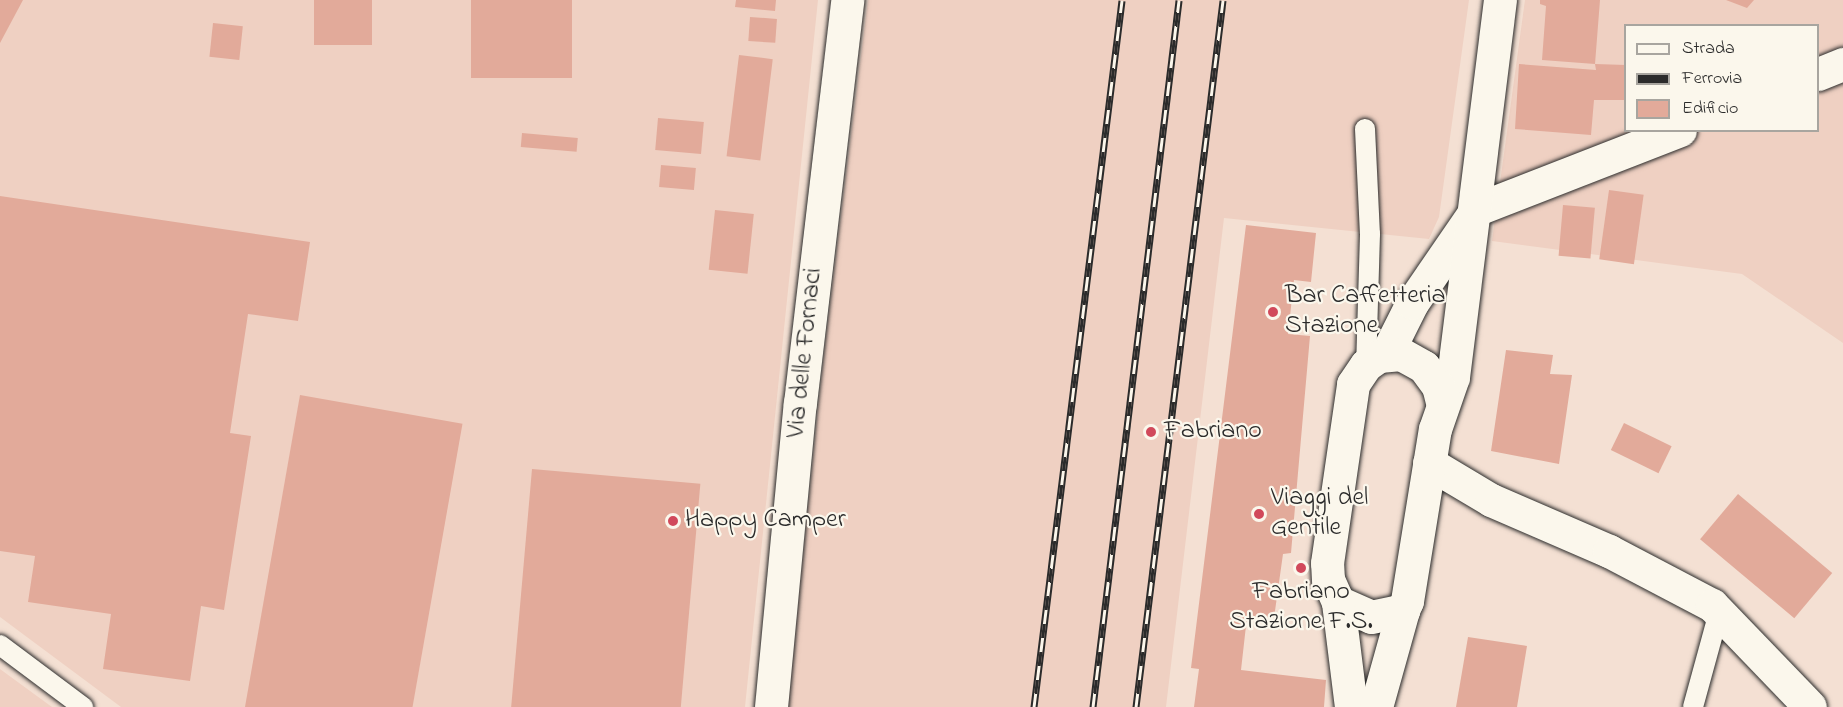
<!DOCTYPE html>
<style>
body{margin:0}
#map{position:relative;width:1843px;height:707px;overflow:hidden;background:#f4e0d3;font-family:"Indie Flower",sans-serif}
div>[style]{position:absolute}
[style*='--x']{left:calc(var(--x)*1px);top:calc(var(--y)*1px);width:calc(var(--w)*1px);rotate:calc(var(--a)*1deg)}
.built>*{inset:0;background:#efd0c2}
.building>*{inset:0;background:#e2aa9a;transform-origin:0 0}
.roads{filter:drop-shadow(0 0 2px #2b2b2b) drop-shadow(0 0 2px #2b2b2b)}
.service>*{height:20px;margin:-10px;padding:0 10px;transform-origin:10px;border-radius:10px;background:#fbf7ec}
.minor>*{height:33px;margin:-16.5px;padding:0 16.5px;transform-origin:16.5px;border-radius:16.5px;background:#fbf7ec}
.tertiary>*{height:33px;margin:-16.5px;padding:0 16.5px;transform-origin:16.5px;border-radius:16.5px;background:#fbf7ec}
.secondary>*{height:33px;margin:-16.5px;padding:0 16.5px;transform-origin:16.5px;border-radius:16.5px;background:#fbf7ec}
.rail>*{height:7px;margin-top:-3.5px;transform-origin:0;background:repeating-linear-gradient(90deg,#fbf7ec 0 14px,#2b2b2b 0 28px);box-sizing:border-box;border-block:2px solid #2b2b2b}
.dots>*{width:16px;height:16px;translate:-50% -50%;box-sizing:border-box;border:3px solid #fbf7ec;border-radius:50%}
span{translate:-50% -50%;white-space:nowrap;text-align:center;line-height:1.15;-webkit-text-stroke:4.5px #fbf7ec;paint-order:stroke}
.poi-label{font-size:26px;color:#2b2b2b}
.left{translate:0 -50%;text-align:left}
.street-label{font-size:26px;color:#2b2b2b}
.legend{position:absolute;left:1624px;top:24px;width:195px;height:108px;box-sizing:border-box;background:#fbf7ec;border:2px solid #a8a59f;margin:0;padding:8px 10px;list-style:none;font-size:18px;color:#2b2b2b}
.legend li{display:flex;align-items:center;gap:12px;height:30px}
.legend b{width:30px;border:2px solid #a8a59f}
</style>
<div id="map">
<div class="built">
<i style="clip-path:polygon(0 0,818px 0,745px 707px,121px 707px,0 617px)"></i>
<i style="clip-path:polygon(868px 0,1469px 0,1439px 217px,1429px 239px,1224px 218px,1166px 707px,787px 707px,825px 344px)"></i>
<i style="clip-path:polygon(evenodd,1525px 0,1843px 0,1843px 343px,1742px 274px,1492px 241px,1525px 0,1626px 26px,1818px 26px,1818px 130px,1626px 130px,1626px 26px)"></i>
<i style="clip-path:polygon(0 669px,52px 707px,0 707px)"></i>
</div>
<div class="building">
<i style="clip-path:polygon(0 0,23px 0,0 43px)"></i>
<i style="left:314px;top:0;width:58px;height:45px"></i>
<i style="left:471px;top:0;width:101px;height:78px"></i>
<i style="clip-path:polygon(736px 0,776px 0,775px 11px,735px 7px)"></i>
<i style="clip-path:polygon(1540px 0,1600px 0,1595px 64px,1542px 60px,1546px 6px,1540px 4px)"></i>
<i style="clip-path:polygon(1726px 0,1754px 0,1747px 8px)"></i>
<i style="left:750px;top:17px;width:27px;height:24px;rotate:4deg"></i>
<i style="left:213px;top:23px;width:30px;height:34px;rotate:6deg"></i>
<i style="left:739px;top:55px;width:34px;height:102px;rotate:7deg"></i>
<i style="clip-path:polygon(1519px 64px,1596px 70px,1595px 64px,1626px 65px,1626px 100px,1594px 100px,1591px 135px,1515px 129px)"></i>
<i style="left:658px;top:118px;width:46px;height:32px;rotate:5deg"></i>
<i style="left:522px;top:133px;width:56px;height:14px;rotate:5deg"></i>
<i style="left:661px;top:165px;width:35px;height:22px;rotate:5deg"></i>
<i style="left:1609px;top:190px;width:35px;height:70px;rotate:8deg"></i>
<i style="clip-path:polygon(0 196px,310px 242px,298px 321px,248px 314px,230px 433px,251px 436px,224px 610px,201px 606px,190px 681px,103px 669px,111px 614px,28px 602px,35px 556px,0 551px)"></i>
<i style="left:1563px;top:205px;width:32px;height:51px;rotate:5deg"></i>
<i style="left:715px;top:210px;width:39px;height:60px;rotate:6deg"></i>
<i style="clip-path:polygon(1246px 225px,1316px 233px,1311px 282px,1294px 280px,1288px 334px,1310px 336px,1291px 553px,1283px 554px,1274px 618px,1247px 617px,1241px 670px,1326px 680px,1324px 707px,1194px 707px,1199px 669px,1191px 668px)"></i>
<i style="clip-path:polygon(1506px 350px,1553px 355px,1550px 374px,1572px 375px,1559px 464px,1491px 451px)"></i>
<i style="left:300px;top:395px;width:165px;height:317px;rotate:10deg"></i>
<i style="left:1624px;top:423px;width:53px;height:30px;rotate:26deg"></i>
<i style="left:532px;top:469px;width:169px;height:239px;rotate:5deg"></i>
<i style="left:1738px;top:494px;width:123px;height:59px;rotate:40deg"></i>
<i style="clip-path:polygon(1468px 637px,1527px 646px,1517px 707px,1456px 707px)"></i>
</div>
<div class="roads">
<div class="service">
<i style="--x:1365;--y:129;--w:105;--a:87.3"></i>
<i style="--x:1370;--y:234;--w:131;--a:91.7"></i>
<i style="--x:0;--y:645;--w:104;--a:36.8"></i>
<i style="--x:1693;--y:707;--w:98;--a:-74.7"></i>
</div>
<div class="minor">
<i style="--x:1818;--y:74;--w:27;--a:-22"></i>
<i style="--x:1475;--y:210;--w:220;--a:-21.3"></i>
</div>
<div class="tertiary">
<i style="--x:1387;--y:353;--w:56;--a:-63.4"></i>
<i style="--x:1412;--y:303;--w:104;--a:-55.5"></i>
<i style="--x:1429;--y:463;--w:72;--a:30.8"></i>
<i style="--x:1491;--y:500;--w:129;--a:23.4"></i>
<i style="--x:1609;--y:551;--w:116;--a:27.7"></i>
<i style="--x:1712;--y:605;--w:141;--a:46.1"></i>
<i style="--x:1338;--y:602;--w:36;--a:24"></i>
<i style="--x:1371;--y:617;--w:33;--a:-12"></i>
<i style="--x:1403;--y:610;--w:10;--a:-66"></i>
<i style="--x:1407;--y:601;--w:174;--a:-80.8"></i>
<i style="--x:1435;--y:429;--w:55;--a:-70.9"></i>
<i style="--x:1453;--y:377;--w:380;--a:-82.9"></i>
<i style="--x:1351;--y:707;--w:106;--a:-97.1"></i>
<i style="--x:1338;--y:602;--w:24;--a:-114"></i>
<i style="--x:1328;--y:580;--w:17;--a:-93"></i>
<i style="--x:1327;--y:563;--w:181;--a:-81.7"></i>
<i style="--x:1353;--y:384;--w:23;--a:-56"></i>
<i style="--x:1366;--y:365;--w:16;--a:-35"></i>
<i style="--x:1379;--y:356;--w:22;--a:-5"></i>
<i style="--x:1401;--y:354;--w:26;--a:29"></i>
<i style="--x:1424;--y:367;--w:24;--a:54"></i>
<i style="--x:1438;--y:386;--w:16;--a:76"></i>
<i style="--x:1376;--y:707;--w:101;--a:-74.4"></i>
</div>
<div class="secondary">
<i style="--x:771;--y:707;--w:305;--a:-84.6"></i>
<i style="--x:800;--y:403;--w:406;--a:-83.3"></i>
</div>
</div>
<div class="rail">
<i style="--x:1034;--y:707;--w:712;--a:-82.9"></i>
<i style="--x:1093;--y:707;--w:712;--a:-83.06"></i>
<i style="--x:1136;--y:707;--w:712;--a:-82.98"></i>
</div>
<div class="dots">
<i style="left:1273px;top:312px;background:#d1495b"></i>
<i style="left:1151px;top:432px;background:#d1495b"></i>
<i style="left:1259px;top:514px;background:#d1495b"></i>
<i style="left:673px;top:521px;background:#d1495b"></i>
<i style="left:1301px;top:568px;background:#d1495b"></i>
</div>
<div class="poi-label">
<span class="left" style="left:1285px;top:312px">Bar Caffetteria<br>Stazione</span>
<span class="left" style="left:1164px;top:432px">Fabriano</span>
<span class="left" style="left:1271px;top:514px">Viaggi del<br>Gentile</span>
<span class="left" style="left:685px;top:521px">Happy Camper</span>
<span style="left:1301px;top:608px">Fabriano<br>Stazione F.S.</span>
</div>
<div class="street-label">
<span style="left:806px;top:353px;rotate:-84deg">Via delle Fornaci</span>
</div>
<ul class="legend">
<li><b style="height:8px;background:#fbf7ec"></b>Strada</li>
<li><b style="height:8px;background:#2b2b2b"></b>Ferrovia</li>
<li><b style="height:16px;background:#e2aa9a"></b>Edificio</li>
</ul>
</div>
